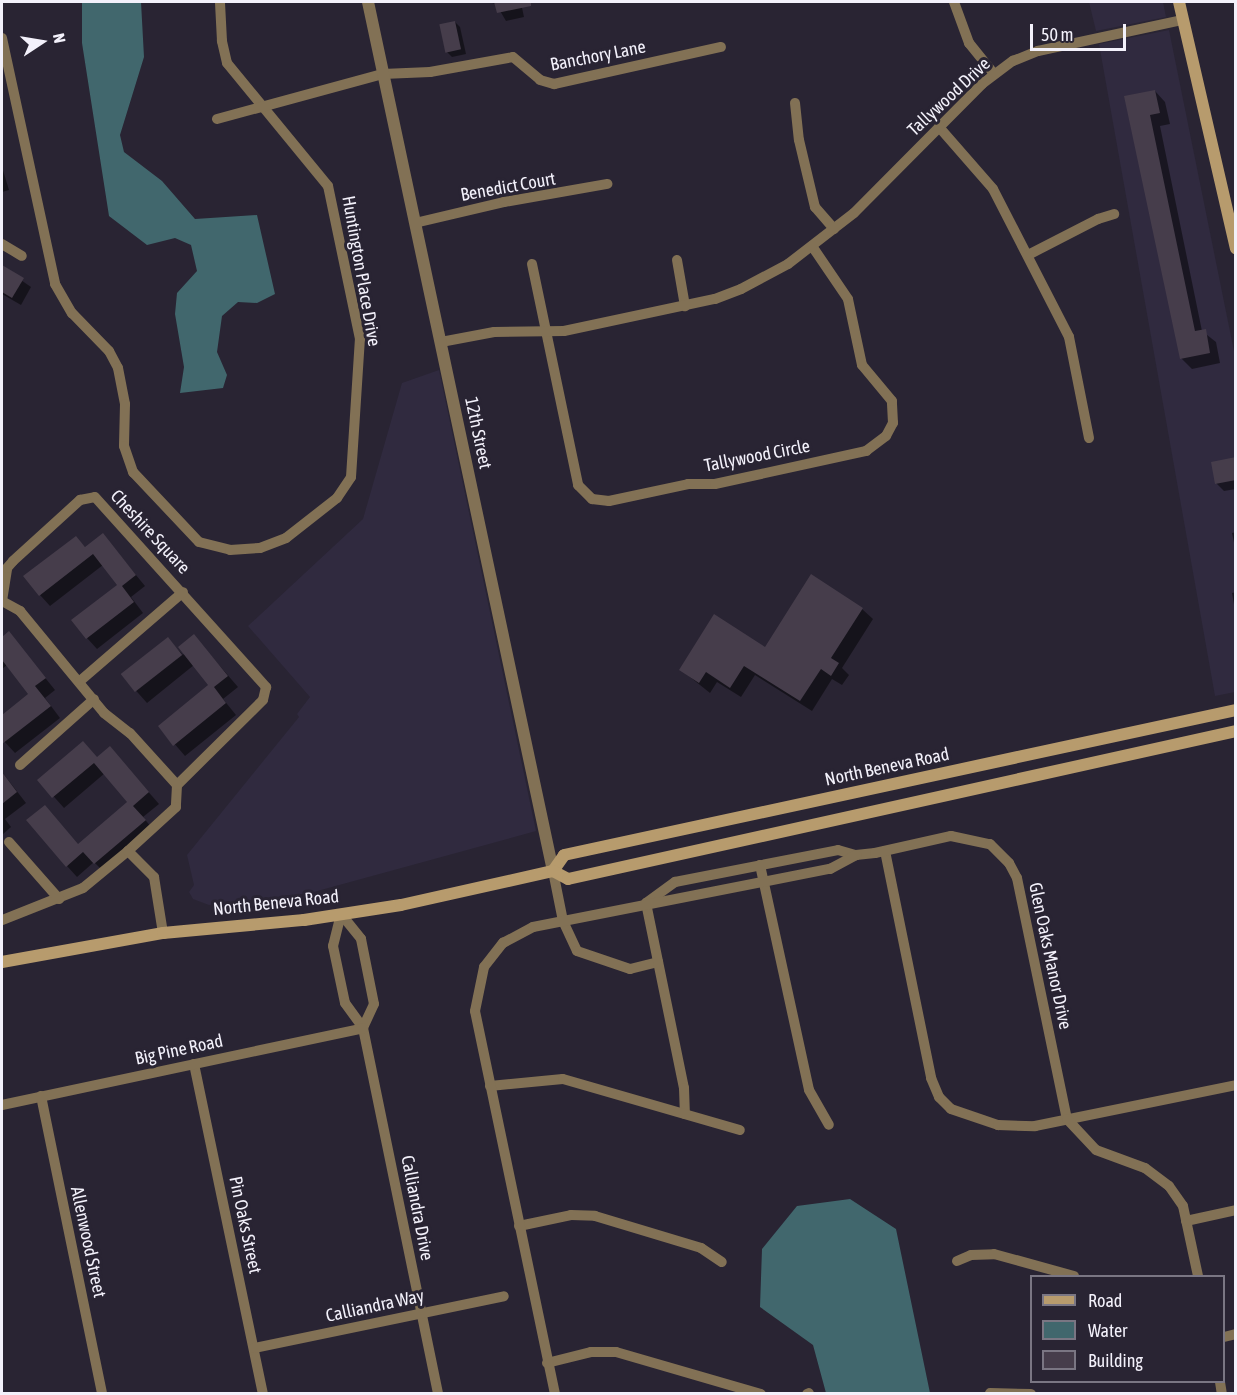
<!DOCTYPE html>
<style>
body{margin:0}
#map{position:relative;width:1237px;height:1395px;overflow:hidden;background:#292433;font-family:"Asap Condensed",sans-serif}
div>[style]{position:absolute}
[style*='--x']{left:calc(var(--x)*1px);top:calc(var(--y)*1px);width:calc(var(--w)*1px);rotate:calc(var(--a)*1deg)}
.built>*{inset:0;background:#302a3f}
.water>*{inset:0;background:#41676d}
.shadow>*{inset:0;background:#0007}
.building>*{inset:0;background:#463d4b;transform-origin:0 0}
.minor>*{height:10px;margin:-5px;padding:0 5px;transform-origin:5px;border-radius:5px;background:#827155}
.tertiary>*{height:12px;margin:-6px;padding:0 6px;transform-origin:6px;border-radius:6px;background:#827155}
.secondary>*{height:12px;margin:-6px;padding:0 6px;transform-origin:6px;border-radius:6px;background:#b79b6d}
span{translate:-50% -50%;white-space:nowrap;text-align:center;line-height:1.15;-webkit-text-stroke:6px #292433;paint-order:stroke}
.street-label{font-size:18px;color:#f3f1fb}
.frame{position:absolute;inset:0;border:3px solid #f3f1fb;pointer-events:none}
.legend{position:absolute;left:1030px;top:1275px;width:195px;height:108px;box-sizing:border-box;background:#292433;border:2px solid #7a7683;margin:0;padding:8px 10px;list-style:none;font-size:18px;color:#f3f1fb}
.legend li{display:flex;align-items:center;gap:12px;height:30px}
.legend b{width:30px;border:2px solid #7a7683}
.north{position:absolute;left:12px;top:12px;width:60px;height:60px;-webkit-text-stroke:4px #292433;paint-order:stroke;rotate:78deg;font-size:16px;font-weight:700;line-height:24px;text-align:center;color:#f3f1fb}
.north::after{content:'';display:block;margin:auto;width:21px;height:27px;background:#f3f1fb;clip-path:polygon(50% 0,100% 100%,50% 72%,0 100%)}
.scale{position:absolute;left:1030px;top:24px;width:96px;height:27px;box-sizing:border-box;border:3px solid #f3f1fb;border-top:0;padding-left:8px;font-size:18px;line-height:21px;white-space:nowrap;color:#f3f1fb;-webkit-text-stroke:4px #292433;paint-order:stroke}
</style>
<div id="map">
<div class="built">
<i style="clip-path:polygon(1089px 2px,1163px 2px,1166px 17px,1096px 31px)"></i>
<i style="clip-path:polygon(1169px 30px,1235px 356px,1235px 692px,1215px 696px,1099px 44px)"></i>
<i style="clip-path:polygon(439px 370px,536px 831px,310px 893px,209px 905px,193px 899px,189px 892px,194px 885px,187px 855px,299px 717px,297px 714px,310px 697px,248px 626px,363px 519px,402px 383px)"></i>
</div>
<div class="water">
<i style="clip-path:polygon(82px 2px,141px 2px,144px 57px,120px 135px,124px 152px,162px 181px,195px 219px,257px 215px,275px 294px,257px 303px,238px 302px,222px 316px,217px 352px,227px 375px,223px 388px,180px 393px,184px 367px,175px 314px,177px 293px,197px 271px,191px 245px,175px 238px,147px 245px,109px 216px,82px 43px)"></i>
<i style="clip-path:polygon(850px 1199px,896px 1229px,930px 1393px,826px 1393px,813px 1345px,760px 1307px,762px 1249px,797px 1206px)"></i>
</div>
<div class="shadow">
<i style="clip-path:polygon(488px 2px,529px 2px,521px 3px,524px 17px,506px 21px,496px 4px)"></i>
<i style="clip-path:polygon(455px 22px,460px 27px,466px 54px,452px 57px,447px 52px)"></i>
<i style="clip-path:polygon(1155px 91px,1165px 102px,1170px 124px,1160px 126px,1202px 331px,1216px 342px,1220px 363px,1192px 369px,1181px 358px,1126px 97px)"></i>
<i style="clip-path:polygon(2px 167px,9px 190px,2px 192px)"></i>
<i style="clip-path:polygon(2px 267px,31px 287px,21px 305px,2px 294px)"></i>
<i style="clip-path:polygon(1236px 459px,1236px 489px,1224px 491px,1216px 483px)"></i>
<i style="clip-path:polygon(1236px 532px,1236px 552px,1232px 533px)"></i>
<i style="clip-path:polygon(103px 535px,145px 586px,131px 597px,143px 613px,97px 649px,87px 638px,119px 585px,103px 565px,50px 606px,40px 595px,76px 538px,86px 548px)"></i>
<i style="clip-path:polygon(1236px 592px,1236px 616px,1232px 593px)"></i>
<i style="clip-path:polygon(862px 609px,873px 619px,842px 668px,849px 675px,842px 685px,832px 679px,812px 711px,755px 675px,741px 697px,717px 682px,710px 693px,680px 669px,766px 649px)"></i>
<i style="clip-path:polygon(9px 633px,55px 690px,45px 698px,60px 718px,15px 753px,2px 739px,2px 717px,30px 695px,7px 665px,2px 669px,2px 638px)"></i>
<i style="clip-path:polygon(194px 636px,238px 687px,223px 699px,236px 715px,185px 756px,160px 727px,210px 685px,194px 665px,147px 703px,123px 676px,168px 639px,183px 655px)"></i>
<i style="clip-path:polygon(110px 748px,159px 804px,143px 817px,155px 832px,106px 874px,94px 862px,77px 877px,67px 866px,79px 845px,129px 803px,105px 773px,64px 808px,39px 780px,98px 759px)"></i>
<i style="clip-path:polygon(2px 772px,26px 803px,5px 819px,11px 827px,2px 835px)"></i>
</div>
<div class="building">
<i style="clip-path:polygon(494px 2px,531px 2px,531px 6px,497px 13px)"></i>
<i style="left:455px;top:21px;width:29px;height:16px;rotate:78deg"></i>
<i style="clip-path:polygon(1155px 90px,1160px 113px,1150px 115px,1195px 331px,1206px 329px,1210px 353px,1180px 359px,1124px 96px)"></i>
<i style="clip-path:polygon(2px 265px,24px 278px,12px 298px,2px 292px)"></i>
<i style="clip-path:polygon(1236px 457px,1236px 480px,1215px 484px,1211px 462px)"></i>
<i style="clip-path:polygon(103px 533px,136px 575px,122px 586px,134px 602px,86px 639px,71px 620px,117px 585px,93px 554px,39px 596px,23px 576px,76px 536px,85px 547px)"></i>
<i style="clip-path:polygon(811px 574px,863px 608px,831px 658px,839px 663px,831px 676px,821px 669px,800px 701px,744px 666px,730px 688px,706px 672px,699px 683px,679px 670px,714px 614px,765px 647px)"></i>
<i style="clip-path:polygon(9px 631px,46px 678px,35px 686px,51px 706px,2px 744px,2px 715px,28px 694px,2px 660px,2px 637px)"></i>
<i style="clip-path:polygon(194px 634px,228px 676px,214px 687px,226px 703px,173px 746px,158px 726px,208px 685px,178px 647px)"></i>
<i style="left:168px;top:637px;width:23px;height:60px;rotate:52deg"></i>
<i style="clip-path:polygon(83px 741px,97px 757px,110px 746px,149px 792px,133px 806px,146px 820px,94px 864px,83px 852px,66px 867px,26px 820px,45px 805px,78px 844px,127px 802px,94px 763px,52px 798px,37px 780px)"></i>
<i style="clip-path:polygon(2px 772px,17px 792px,2px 804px)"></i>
</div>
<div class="minor">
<i style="--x:954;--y:2;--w:44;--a:69.9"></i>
<i style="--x:969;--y:43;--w:40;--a:51"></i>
<i style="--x:2;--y:38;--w:252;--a:77.8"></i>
<i style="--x:55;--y:284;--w:34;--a:60"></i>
<i style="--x:72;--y:313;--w:53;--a:45.8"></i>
<i style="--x:109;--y:351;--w:19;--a:62"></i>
<i style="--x:118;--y:368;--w:37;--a:79"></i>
<i style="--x:125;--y:404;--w:42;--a:91.4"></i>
<i style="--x:124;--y:446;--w:28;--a:71"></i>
<i style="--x:133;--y:472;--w:96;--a:46.7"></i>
<i style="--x:199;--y:542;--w:32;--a:14"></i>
<i style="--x:230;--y:550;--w:30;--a:-4"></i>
<i style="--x:260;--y:548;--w:28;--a:-21"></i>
<i style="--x:286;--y:538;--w:65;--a:-38.1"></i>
<i style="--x:337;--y:498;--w:25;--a:-56"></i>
<i style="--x:351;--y:477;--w:138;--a:-86.3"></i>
<i style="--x:360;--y:339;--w:156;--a:-101.8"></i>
<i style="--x:328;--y:186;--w:159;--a:-129.4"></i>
<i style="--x:227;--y:63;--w:23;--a:-103"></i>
<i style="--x:222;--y:41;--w:39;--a:-93"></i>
<i style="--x:795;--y:103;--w:37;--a:84"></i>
<i style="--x:799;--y:140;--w:69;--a:76.6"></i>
<i style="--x:815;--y:207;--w:29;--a:49"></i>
<i style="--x:217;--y:119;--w:172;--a:-15.2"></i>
<i style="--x:383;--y:74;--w:47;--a:-2.4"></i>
<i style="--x:430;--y:72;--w:84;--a:-10.2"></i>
<i style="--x:513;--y:57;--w:35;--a:40"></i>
<i style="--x:540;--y:80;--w:15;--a:16"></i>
<i style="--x:554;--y:84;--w:171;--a:-12.5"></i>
<i style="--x:939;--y:127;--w:82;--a:48.9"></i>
<i style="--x:993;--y:189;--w:166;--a:62.8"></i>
<i style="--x:1069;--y:337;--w:103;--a:78.8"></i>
<i style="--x:415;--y:223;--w:91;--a:-13.3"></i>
<i style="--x:504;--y:202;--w:105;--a:-9.9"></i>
<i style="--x:2;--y:244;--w:23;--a:31"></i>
<i style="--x:1028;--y:255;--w:79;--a:-27.2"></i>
<i style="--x:1098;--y:219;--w:17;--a:-17"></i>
<i style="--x:677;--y:260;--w:47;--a:80.1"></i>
<i style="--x:532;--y:264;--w:226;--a:78.2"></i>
<i style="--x:578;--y:485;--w:20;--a:45"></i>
<i style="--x:592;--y:499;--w:17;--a:7"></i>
<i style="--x:609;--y:501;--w:81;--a:-12.1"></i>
<i style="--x:688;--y:484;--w:27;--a:0"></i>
<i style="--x:715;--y:484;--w:155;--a:-12.3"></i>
<i style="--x:866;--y:451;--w:25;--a:-37"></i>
<i style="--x:886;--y:436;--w:15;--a:-62"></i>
<i style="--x:893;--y:423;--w:22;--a:-93"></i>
<i style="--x:892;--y:401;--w:47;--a:-129.8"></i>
<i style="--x:862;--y:365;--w:67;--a:-102"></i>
<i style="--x:848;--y:299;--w:64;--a:-124.2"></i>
<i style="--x:441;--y:342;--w:54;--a:-10.7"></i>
<i style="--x:494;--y:332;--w:70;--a:-0.8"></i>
<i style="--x:564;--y:331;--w:154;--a:-12"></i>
<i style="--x:715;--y:299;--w:28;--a:-21"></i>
<i style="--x:741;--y:289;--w:53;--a:-28"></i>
<i style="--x:788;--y:264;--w:83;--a:-37.7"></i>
<i style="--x:854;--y:213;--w:182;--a:-45.2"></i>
<i style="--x:982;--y:84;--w:39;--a:-37"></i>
<i style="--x:1013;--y:61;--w:27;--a:-22"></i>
<i style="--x:1038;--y:51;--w:148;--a:-12.1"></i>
<i style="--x:2;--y:601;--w:33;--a:-81"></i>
<i style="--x:7;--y:568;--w:9;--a:-49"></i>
<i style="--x:13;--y:561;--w:91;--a:-42.3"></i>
<i style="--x:80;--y:500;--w:15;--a:-11"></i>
<i style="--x:95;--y:497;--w:256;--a:48"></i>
<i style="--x:266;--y:687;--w:13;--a:103"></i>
<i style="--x:263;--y:700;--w:121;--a:135.3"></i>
<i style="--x:177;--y:785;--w:22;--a:93"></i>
<i style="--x:176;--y:807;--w:65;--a:137.5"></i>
<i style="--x:128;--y:851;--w:58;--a:140.6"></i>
<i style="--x:83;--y:888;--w:87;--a:158.4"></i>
<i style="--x:2;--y:601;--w:21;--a:29"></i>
<i style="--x:20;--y:611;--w:132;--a:50.5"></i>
<i style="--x:104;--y:713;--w:33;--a:38"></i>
<i style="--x:130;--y:733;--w:70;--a:47.9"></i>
<i style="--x:80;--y:681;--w:136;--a:-40.8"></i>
<i style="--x:20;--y:765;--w:99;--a:-41.7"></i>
<i style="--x:9;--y:842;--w:76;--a:48.7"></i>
<i style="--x:128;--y:851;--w:37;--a:45"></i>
<i style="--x:154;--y:877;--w:57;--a:80.9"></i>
<i style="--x:885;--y:851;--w:232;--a:78.5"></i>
<i style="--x:931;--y:1078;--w:21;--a:67"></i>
<i style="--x:939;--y:1097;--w:17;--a:45"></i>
<i style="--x:951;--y:1109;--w:50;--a:18.8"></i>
<i style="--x:998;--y:1125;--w:37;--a:2"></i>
<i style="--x:1035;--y:1126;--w:205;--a:-11.5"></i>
<i style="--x:760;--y:865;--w:230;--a:77.7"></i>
<i style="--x:809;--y:1090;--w:40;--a:60.3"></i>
<i style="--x:553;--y:871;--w:51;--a:78.7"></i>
<i style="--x:563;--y:921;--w:33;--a:65"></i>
<i style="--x:577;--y:951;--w:56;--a:18.8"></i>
<i style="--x:630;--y:969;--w:29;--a:-14"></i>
<i style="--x:646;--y:903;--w:36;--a:-36"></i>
<i style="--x:675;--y:882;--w:166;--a:-11.1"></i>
<i style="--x:838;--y:850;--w:19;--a:16"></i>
<i style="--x:856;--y:855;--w:19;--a:-6"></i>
<i style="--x:875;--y:853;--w:78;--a:-12.6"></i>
<i style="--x:951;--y:836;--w:40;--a:12"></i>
<i style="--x:990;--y:844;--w:27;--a:45"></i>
<i style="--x:1009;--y:863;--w:17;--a:62"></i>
<i style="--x:1017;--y:878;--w:246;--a:78.3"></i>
<i style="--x:1067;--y:1119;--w:42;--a:46.9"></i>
<i style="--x:1096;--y:1150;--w:52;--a:20.2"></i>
<i style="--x:1145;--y:1168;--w:30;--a:37"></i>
<i style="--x:1169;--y:1186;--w:24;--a:55"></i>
<i style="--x:1183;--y:1206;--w:72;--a:77.9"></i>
<i style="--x:646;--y:903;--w:189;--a:78.4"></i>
<i style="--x:684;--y:1088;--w:26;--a:88"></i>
<i style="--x:341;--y:914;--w:33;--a:104"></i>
<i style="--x:333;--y:946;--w:58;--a:78.1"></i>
<i style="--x:345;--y:1003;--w:31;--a:54"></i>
<i style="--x:363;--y:1028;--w:374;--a:78.4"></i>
<i style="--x:341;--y:914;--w:32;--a:51"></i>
<i style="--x:361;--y:939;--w:66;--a:78.7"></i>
<i style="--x:374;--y:1004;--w:26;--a:115"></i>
<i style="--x:194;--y:1064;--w:337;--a:78.2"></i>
<i style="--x:490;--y:1086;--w:73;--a:-5.5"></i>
<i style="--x:563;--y:1079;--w:184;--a:16.1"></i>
<i style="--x:41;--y:1096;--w:304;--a:78.4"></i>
<i style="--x:2;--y:1105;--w:369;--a:-12"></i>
<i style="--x:1186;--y:1221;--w:51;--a:-12.4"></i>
<i style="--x:519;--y:1226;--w:53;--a:-11.9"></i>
<i style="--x:571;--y:1215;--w:24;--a:2"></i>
<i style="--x:595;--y:1216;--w:111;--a:16.8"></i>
<i style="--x:701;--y:1248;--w:25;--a:34"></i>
<i style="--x:957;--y:1261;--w:15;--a:-23"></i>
<i style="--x:971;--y:1255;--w:23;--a:-2"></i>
<i style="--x:994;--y:1254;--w:83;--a:15.4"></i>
<i style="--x:1224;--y:1337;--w:12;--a:-14"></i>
<i style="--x:254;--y:1348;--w:255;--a:-11.7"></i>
<i style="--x:547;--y:1363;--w:45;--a:-14"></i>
<i style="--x:591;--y:1352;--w:25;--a:0"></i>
<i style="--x:616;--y:1352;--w:151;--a:16.2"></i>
<i style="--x:1220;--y:1382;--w:12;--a:81"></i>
<i style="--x:990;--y:1393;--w:41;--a:1.4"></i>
<i style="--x:555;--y:1394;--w:391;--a:-101.8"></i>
<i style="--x:475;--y:1011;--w:45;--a:-78.4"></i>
<i style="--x:484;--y:967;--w:31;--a:-52"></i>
<i style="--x:503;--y:943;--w:34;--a:-28"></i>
<i style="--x:533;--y:927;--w:303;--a:-11.1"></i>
<i style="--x:830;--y:869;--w:30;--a:-28"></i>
<i style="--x:807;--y:1394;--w:2;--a:-27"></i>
</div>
<div class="tertiary">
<i style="--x:368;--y:2;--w:888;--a:77.98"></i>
</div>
<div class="secondary">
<i style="--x:1179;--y:2;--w:253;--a:77"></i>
<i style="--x:553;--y:871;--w:19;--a:-55"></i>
<i style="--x:564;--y:855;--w:687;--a:-12.18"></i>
<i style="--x:2;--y:962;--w:164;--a:-10.2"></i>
<i style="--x:163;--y:933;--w:142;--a:-5.3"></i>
<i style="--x:304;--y:920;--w:98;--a:-8.8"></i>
<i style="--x:401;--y:905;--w:156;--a:-12.6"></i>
<i style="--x:553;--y:871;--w:17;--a:28"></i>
<i style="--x:568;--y:879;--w:684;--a:-12.49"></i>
</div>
<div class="street-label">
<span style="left:598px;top:56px;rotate:-11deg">Banchory Lane</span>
<span style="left:949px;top:97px;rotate:-43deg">Tallywood Drive</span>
<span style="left:508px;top:187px;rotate:-10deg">Benedict Court</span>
<span style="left:361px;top:271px;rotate:80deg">Huntington Place Drive</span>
<span style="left:478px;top:433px;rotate:78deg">12th Street</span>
<span style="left:757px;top:456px;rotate:-11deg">Tallywood Circle</span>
<span style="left:150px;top:532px;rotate:47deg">Cheshire Square</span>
<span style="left:887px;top:767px;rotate:-12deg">North Beneva Road</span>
<span style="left:276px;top:903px;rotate:-6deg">North Beneva Road</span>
<span style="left:1050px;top:956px;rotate:78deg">Glen Oaks Manor Drive</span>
<span style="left:179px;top:1050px;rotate:-12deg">Big Pine Road</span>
<span style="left:417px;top:1208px;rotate:79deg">Calliandra Drive</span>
<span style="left:245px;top:1225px;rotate:78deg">Pin Oaks Street</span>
<span style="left:88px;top:1242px;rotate:78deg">Allenwood Street</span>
<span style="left:375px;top:1306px;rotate:-12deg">Calliandra Way</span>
</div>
<div class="frame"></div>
<ul class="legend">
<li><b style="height:8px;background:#b79b6d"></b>Road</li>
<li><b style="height:16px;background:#41676d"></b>Water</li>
<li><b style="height:16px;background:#463d4b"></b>Building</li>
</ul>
<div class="north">N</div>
<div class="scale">50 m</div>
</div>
